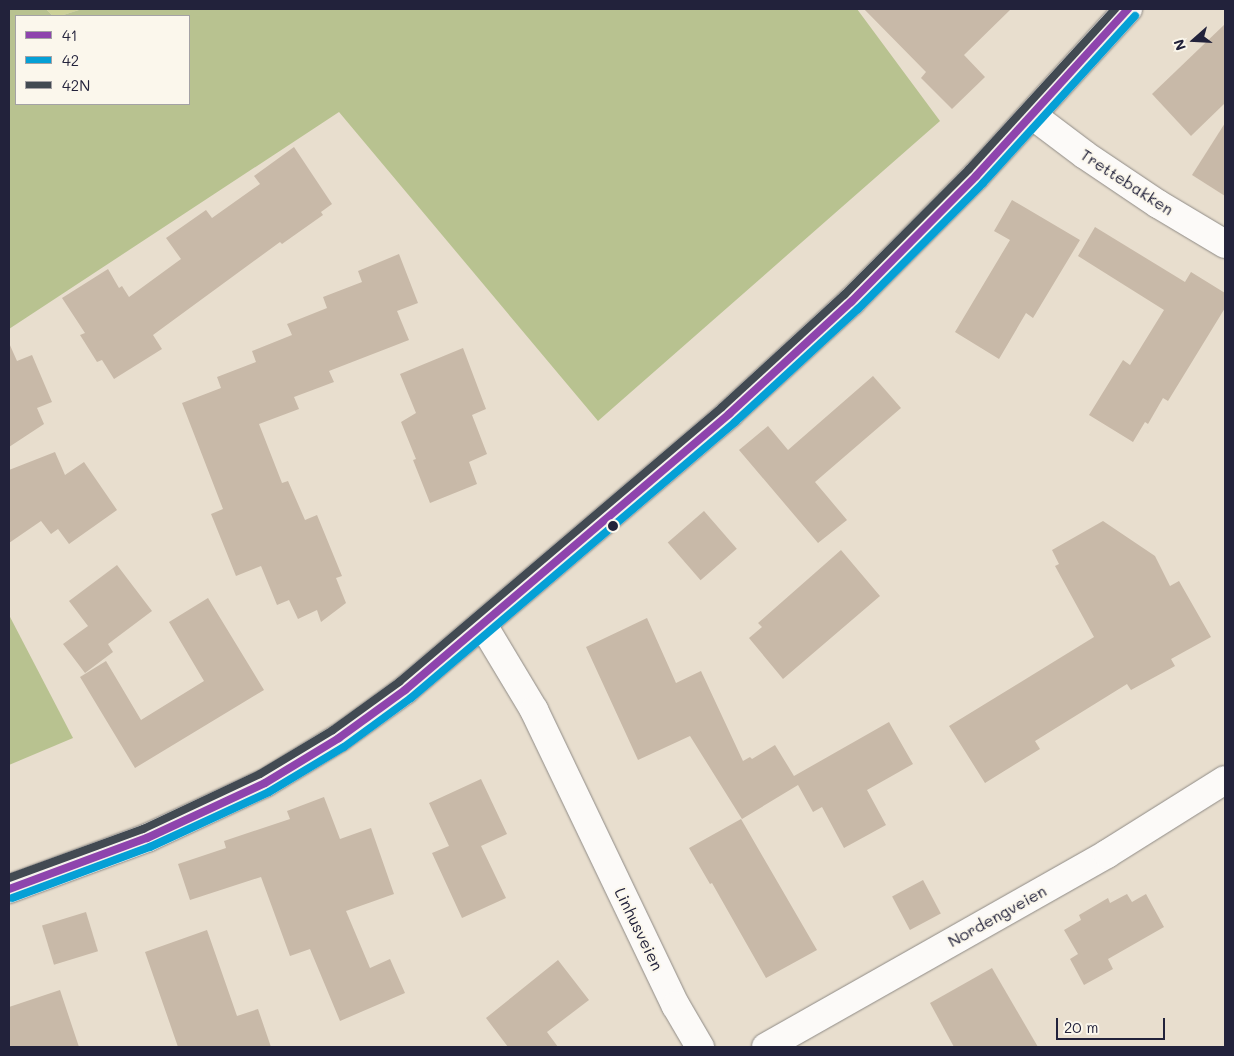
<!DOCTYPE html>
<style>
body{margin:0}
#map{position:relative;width:1234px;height:1056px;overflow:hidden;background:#e8dece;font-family:Mali,sans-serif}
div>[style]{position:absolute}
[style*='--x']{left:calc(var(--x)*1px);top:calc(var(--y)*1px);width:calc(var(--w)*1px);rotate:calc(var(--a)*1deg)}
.green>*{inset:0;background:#ccd197}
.forest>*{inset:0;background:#b8c290}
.building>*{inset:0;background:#c8b9a8;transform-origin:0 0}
.roads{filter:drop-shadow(0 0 1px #8e8a85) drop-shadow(0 0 1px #8e8a85)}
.street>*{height:28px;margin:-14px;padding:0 14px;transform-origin:14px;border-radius:14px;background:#fcfaf8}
.secondary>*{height:28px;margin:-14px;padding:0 14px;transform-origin:14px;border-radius:14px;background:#f6f2ed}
.bus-1>*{height:8px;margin:-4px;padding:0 4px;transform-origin:4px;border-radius:4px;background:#8e44ad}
.bus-2>*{height:8px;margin:-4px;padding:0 4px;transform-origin:4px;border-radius:4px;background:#05a0d6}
.bus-3>*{height:8px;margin:-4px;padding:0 4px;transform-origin:4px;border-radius:4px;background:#424a52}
.dots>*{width:14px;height:14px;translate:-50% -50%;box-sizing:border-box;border:2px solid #fbf7ec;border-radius:50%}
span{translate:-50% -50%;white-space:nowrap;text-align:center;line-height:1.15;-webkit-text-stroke:4px #fbf7ec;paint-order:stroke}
.street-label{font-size:16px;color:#22223b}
.frame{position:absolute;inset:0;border:10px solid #22223b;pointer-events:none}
.legend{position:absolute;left:15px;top:15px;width:175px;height:90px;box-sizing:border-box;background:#fbf7ec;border:1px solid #a4a2a5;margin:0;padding:6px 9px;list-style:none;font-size:15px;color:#22223b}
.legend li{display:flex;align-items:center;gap:10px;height:25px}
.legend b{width:25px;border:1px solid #a4a2a5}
.north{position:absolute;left:1169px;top:15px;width:50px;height:50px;-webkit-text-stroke:4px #fbf7ec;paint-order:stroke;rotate:251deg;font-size:14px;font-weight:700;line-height:20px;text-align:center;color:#22223b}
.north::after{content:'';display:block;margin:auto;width:18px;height:22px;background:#22223b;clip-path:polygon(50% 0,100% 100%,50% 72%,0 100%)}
.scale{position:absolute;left:1056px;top:1018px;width:109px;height:22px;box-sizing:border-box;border:2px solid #22223b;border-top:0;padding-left:6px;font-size:15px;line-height:18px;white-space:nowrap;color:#22223b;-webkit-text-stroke:4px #fbf7ec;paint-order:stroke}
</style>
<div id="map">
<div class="green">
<i style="clip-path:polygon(46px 9px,82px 9px,60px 16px,53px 16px)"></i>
</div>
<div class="forest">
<i style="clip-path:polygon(9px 9px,46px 9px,53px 16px,16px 16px,16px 104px,189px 104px,189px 16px,60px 16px,82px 9px,857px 9px,940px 121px,598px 421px,339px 112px,9px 329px)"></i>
<i style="clip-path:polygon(9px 615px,73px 738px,9px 765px)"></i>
</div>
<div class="building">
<i style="clip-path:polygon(864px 9px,1011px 9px,964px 55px,985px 77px,952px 109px,921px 78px,926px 72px)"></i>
<i style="clip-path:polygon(1225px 24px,1225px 103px,1191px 136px,1152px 94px)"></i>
<i style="clip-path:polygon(1225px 123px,1225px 196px,1192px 175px)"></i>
<i style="clip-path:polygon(294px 147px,332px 204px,321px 212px,323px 215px,282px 244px,280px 242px,153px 335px,162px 349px,114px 379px,102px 360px,97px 362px,80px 335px,85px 333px,62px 298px,108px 269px,119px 288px,122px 286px,129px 297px,181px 259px,166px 238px,206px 210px,212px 218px,260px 184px,254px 176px)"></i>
<i style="clip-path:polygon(1012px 200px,1080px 240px,1033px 318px,1026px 313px,999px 359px,955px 332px,1010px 240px,994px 231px)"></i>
<i style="clip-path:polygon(1095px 227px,1185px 282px,1191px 272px,1225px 293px,1225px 308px,1168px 401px,1163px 398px,1148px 424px,1145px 422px,1133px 442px,1089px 415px,1123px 360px,1130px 365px,1164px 310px,1078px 256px)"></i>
<i style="clip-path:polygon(399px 254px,418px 303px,397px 311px,409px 340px,329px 371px,334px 382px,294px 397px,299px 409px,259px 424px,282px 483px,288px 481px,305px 520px,317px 515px,342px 576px,336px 578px,346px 603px,321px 622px,317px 610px,298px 619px,289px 600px,277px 605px,261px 566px,236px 576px,211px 514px,223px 509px,182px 403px,221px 388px,217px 377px,256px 362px,252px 351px,292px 335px,287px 324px,327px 308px,323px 297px,362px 282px,358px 271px)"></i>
<i style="clip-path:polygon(9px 343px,17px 361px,32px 355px,52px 402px,37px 408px,44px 424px,9px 447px)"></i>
<i style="clip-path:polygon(463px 348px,486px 409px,472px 415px,487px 454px,469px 462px,477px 484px,430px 503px,413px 460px,416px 459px,401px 422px,416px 413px,400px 374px)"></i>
<i style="clip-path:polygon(873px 376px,901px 408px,815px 482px,847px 520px,818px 543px,739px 450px,768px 426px,788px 450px)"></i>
<i style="clip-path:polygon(55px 452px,65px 475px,84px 462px,117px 510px,69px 544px,58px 529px,51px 534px,41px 521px,9px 543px,9px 470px)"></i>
<i style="left:704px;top:511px;width:50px;height:48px;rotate:49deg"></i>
<i style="clip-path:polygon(1103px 521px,1155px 556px,1170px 586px,1179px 581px,1211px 637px,1171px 659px,1175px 666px,1131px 690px,1127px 684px,1035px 741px,1040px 749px,985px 783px,949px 726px,1094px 637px,1055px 566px,1059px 564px,1052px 550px)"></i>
<i style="clip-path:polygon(841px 550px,880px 596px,783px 679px,749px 638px,762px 627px,758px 623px)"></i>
<i style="clip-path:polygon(117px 565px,152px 611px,108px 644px,113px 652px,85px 673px,63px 644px,88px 626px,69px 601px)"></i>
<i style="clip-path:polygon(208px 598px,264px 690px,135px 768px,80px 677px,106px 661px,141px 720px,204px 681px,169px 622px)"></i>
<i style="clip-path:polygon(647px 618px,676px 683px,701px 671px,743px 761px,750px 757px,752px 759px,775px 745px,794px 776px,889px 722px,913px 764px,867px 790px,886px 825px,844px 848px,822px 807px,813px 812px,798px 785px,742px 819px,690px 736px,638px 760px,586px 647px)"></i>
<i style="clip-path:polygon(481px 779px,507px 834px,481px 846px,506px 898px,462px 918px,432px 853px,449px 846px,429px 803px)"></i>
<i style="clip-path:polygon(324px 797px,340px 839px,371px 828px,394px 894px,346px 911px,370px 968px,390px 959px,405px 993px,340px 1021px,310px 949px,290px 956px,261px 877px,190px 900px,178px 864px,226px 848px,224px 841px,290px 819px,287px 811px)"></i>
<i style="clip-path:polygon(741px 819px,817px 950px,766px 978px,712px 883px,710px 884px,689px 848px)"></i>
<i style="left:923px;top:880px;width:38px;height:35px;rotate:62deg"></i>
<i style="clip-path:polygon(1127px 894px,1132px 902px,1146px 894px,1164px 927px,1108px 959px,1113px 969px,1084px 985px,1070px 959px,1078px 954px,1064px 930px,1081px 920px,1079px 915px,1108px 898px,1110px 903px)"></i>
<i style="left:86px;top:912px;width:41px;height:46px;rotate:73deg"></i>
<i style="clip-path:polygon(207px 930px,237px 1016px,258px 1009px,271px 1047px,178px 1047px,145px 952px)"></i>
<i style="clip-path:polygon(558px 960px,589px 1000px,547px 1032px,558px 1047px,508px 1047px,486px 1018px)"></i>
<i style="clip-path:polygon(992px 968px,1038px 1047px,954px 1047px,930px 1003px)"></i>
<i style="clip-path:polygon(60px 990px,79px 1047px,9px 1047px,9px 1007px)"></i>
</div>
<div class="roads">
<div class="street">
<i style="--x:1032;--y:115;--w:66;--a:37"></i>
<i style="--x:1085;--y:155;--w:88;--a:33.9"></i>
<i style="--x:1158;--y:204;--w:78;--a:30.8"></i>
<i style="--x:483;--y:625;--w:99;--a:59"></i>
<i style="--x:534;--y:710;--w:328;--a:64.4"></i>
<i style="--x:676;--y:1006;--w:48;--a:59.7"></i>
<i style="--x:766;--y:1047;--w:392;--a:-29.5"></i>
<i style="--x:1107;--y:854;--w:139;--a:-32.1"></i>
</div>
<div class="secondary">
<i style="--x:9;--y:889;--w:147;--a:-20.3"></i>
<i style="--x:147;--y:838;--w:130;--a:-25"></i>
<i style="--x:265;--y:783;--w:87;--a:-31.3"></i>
<i style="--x:339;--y:738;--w:82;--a:-36"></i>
<i style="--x:405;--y:690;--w:426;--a:-40.4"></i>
<i style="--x:729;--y:414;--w:166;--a:-42.6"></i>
<i style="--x:851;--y:302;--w:177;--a:-45.2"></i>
<i style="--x:976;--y:176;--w:226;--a:-47.7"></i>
</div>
</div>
<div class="bus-1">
<i style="--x:9;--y:889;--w:147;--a:-20.3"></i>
<i style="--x:147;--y:838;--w:130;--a:-25"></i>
<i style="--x:265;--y:783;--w:87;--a:-31.3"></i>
<i style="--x:339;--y:738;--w:82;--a:-36"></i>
<i style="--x:405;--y:690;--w:426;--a:-40.4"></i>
<i style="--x:729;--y:414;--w:166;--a:-42.6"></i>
<i style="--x:851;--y:302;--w:177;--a:-45.2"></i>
<i style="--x:976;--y:176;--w:226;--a:-47.7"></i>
</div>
<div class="bus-2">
<i style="--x:12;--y:898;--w:147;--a:-20.3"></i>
<i style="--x:150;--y:847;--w:131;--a:-24.8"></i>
<i style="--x:269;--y:792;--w:87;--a:-31"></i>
<i style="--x:344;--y:747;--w:83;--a:-36.2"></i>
<i style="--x:411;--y:698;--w:426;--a:-40.4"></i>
<i style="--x:735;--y:422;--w:167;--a:-42.6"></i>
<i style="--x:858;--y:309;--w:177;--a:-45.2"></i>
<i style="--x:983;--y:183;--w:226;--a:-47.7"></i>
</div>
<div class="bus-3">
<i style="--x:9;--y:878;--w:143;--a:-20.1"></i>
<i style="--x:143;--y:829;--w:129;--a:-25.2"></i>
<i style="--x:260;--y:774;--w:85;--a:-31.1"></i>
<i style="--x:333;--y:730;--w:82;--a:-36"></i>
<i style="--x:399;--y:682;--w:424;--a:-40.4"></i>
<i style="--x:722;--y:407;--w:166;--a:-42.6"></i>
<i style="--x:844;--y:295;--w:177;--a:-45.2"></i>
<i style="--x:969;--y:169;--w:217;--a:-47.6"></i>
</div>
<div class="dots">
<i style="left:613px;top:526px;background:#22223b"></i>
</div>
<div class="street-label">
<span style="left:1127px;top:182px;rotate:33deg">Trettebakken</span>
<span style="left:997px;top:916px;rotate:-29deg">Nordengveien</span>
<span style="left:639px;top:929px;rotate:64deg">Linhusveien</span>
</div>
<div class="frame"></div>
<ul class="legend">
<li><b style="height:6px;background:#8e44ad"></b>41</li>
<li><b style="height:6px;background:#05a0d6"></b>42</li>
<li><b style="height:6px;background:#424a52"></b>42N</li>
</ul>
<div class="north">N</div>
<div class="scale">20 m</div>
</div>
